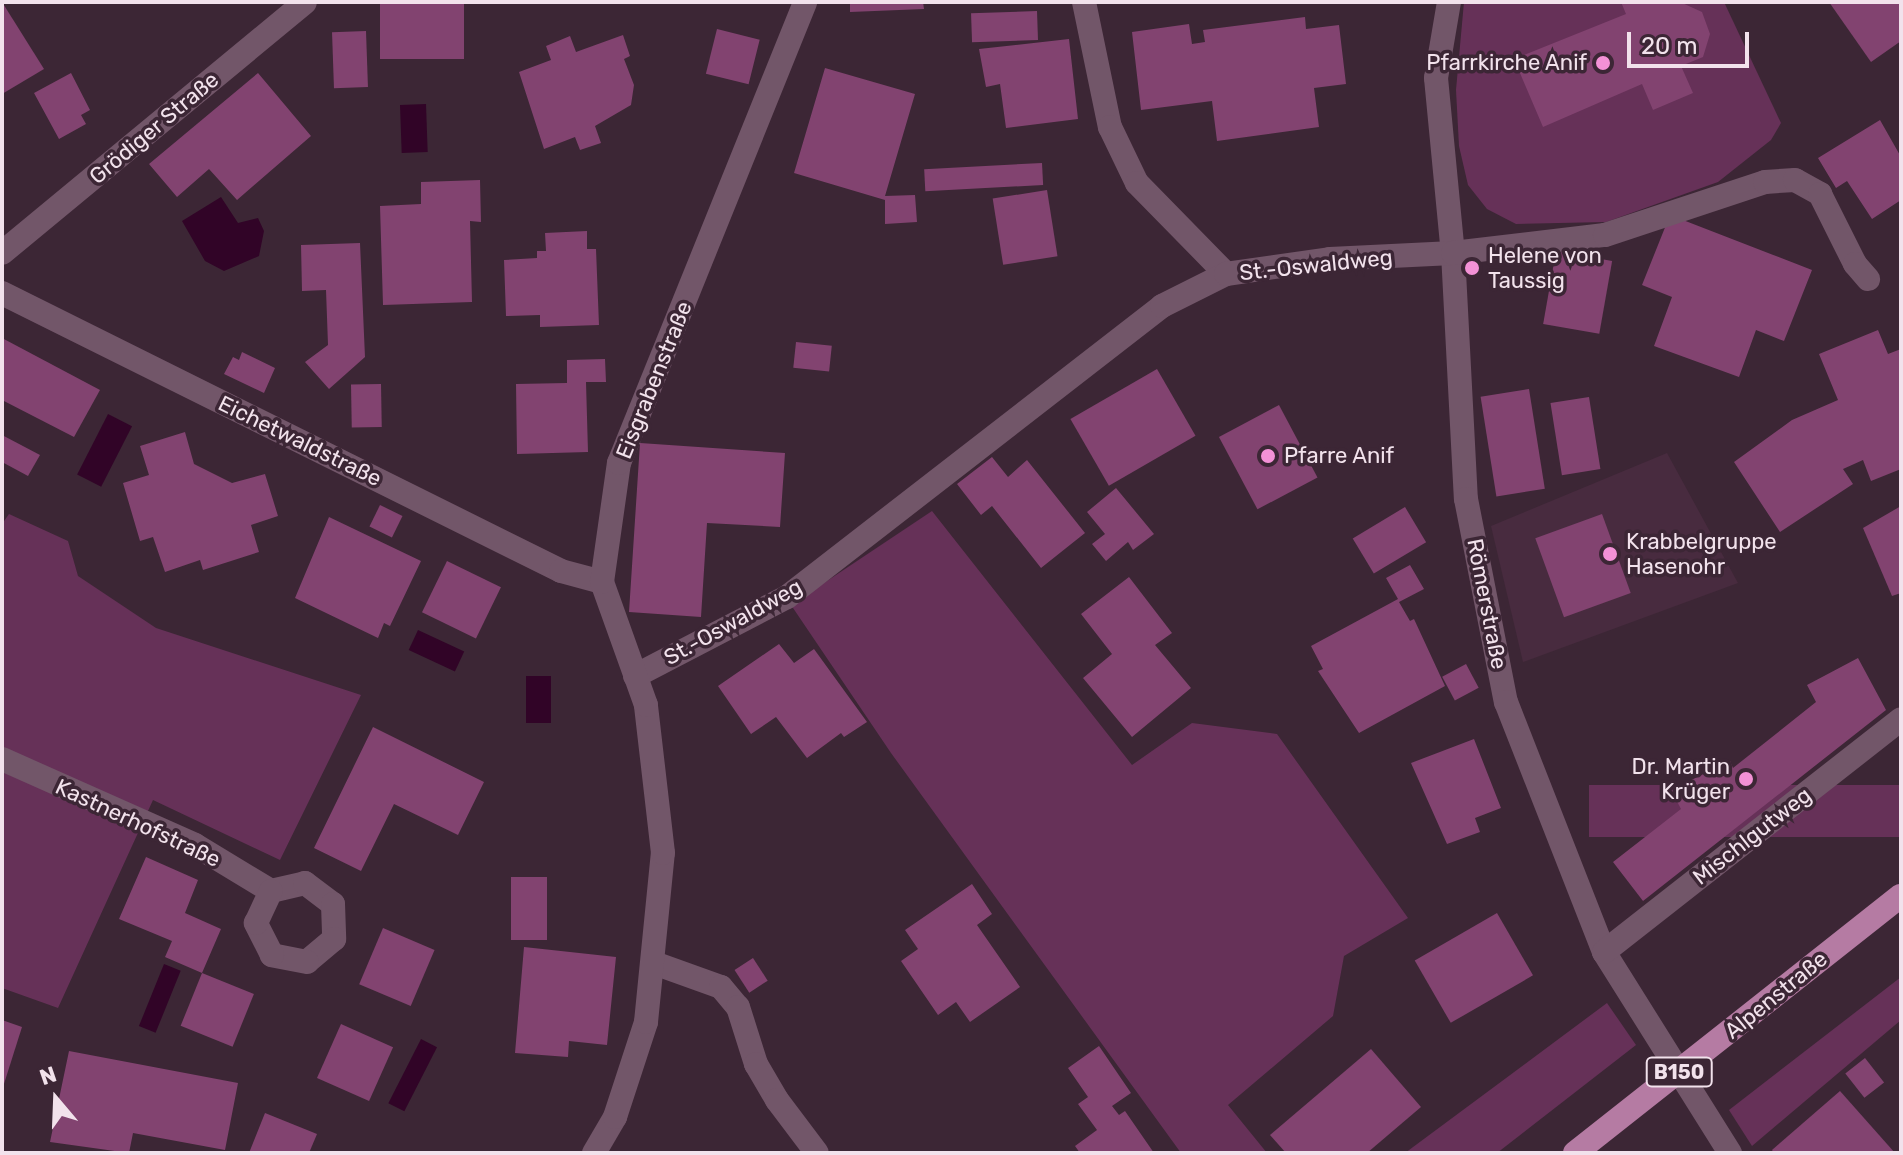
<!DOCTYPE html>
<meta charset="utf-8">
<style>
body{margin:0}
#map{position:relative;width:1903px;height:1155px;overflow:hidden;background:#3c2635;font-family:Rubik,sans-serif}
div>[style]{position:absolute}
[style*='--x']{left:calc(var(--x)*1px);top:calc(var(--y)*1px);width:calc(var(--w)*1px);rotate:calc(var(--a)*1deg)}
.built>*{inset:0;background:#482b3f}
.green>*{inset:0;background:#663158;transform-origin:0 0}
.water>*{inset:0;background:#310427;transform-origin:0 0}
.building>*{inset:0;background:#824370;transform-origin:0 0}
.minor>*{height:24px;margin:-12px;padding:0 12px;transform-origin:12px;border-radius:12px;background:#725669}
.major>*{height:24px;margin:-12px;padding:0 12px;transform-origin:12px;border-radius:12px;background:#b57ba3}
.dots>*{width:22px;height:22px;translate:-50% -50%;box-sizing:border-box;border:4px solid #3c2635;border-radius:50%}
span{translate:-50% -50%;white-space:nowrap;text-align:center;line-height:1.15;-webkit-text-stroke:7px #3c2635;paint-order:stroke}
.shield-label span{padding:2px 6px;background:#3c2635;border:2px solid;border-radius:6px;-webkit-text-stroke-width:0}
.shield-label{font-size:20px;color:#f2e2ec;font-weight:700}
.poi-label{font-size:22px;color:#f2e2ec}
.right{translate:-100% -50%;text-align:right}
.left{translate:0 -50%;text-align:left}
.street-label{font-size:22px;color:#f2e2ec}
.frame{position:absolute;inset:0;border:4px solid #f2e2ec;pointer-events:none}
.north{position:absolute;left:16px;top:1059px;width:80px;height:80px;-webkit-text-stroke:6px #3c2635;paint-order:stroke;rotate:341deg;font-size:22px;font-weight:700;line-height:32px;text-align:center;color:#f2e2ec}
.north::after{content:'';display:block;margin:auto;width:28px;height:36px;background:#f2e2ec;clip-path:polygon(50% 0,100% 100%,50% 72%,0 100%)}
.scale{position:absolute;left:1627px;top:32px;width:122px;height:36px;box-sizing:border-box;border:4px solid #f2e2ec;border-top:0;padding-left:10px;font-size:24px;line-height:28px;white-space:nowrap;color:#f2e2ec;-webkit-text-stroke:6px #3c2635;paint-order:stroke}
</style>
<div id="map">
<div class="built">
<i style="clip-path:polygon(1667px 453px,1738px 583px,1523px 662px,1491px 526px)"></i>
</div>
<div class="green">
<i style="clip-path:polygon(1464px 2px,1724px 2px,1781px 123px,1771px 140px,1718px 182px,1606px 222px,1516px 224px,1487px 209px,1468px 185px,1459px 146px,1456px 90px)"></i>
<i style="clip-path:polygon(932px 511px,1132px 765px,1192px 723px,1277px 734px,1408px 918px,1344px 956px,1333px 1016px,1228px 1105px,1267px 1153px,1181px 1153px,891px 753px,791px 605px)"></i>
<i style="clip-path:polygon(9px 514px,68px 541px,78px 576px,156px 628px,361px 695px,280px 860px,153px 800px,58px 1008px,2px 988px,2px 524px)"></i>
<i style="left:1901px;top:785px;width:52px;height:312px;rotate:90deg"></i>
<i style="clip-path:polygon(1901px 977px,1901px 1020px,1752px 1146px,1729px 1110px)"></i>
<i style="clip-path:polygon(1607px 1003px,1636px 1045px,1497px 1153px,1405px 1153px)"></i>
</div>
<div class="water">
<i style="left:426px;top:104px;width:48px;height:26px;rotate:88deg"></i>
<i style="clip-path:polygon(221px 197px,238px 223px,258px 218px,264px 231px,259px 256px,224px 271px,205px 261px,182px 221px)"></i>
<i style="left:108px;top:414px;width:27px;height:68px;rotate:27deg"></i>
<i style="left:418px;top:630px;width:51px;height:22px;rotate:25deg"></i>
<i style="left:526px;top:676px;width:25px;height:47px"></i>
<i style="left:164px;top:964px;width:18px;height:67px;rotate:22deg"></i>
<i style="left:421px;top:1039px;width:18px;height:72px;rotate:27deg"></i>
</div>
<div class="building">
<i style="clip-path:polygon(2px 2px,44px 69px,2px 94px)"></i>
<i style="left:380px;top:2px;width:84px;height:57px"></i>
<i style="clip-path:polygon(850px 2px,923px 2px,924px 9px,850px 12px)"></i>
<i style="clip-path:polygon(1621px 2px,1680px 2px,1702px 12px,1710px 34px,1703px 57px,1681px 66px,1693px 93px,1653px 110px,1642px 84px,1543px 127px,1514px 59px,1626px 14px)"></i>
<i style="clip-path:polygon(1829px 2px,1901px 2px,1901px 41px,1871px 62px)"></i>
<i style="left:1037px;top:11px;width:29px;height:66px;rotate:88deg"></i>
<i style="clip-path:polygon(1305px 17px,1306px 29px,1339px 25px,1346px 84px,1314px 88px,1319px 127px,1217px 141px,1212px 101px,1141px 110px,1132px 32px,1189px 24px,1192px 44px,1205px 42px,1203px 30px)"></i>
<i style="left:717px;top:29px;width:44px;height:46px;rotate:14deg"></i>
<i style="left:366px;top:31px;width:56px;height:34px;rotate:88deg"></i>
<i style="clip-path:polygon(623px 35px,630px 56px,624px 59px,634px 85px,631px 105px,595px 126px,601px 143px,580px 150px,575px 137px,544px 149px,519px 72px,551px 60px,546px 46px,570px 36px,576px 52px)"></i>
<i style="clip-path:polygon(1069px 39px,1078px 119px,1006px 128px,1000px 84px,986px 87px,979px 49px)"></i>
<i style="clip-path:polygon(825px 68px,915px 94px,885px 196px,915px 195px,917px 222px,885px 224px,885px 200px,794px 173px)"></i>
<i style="clip-path:polygon(71px 73px,90px 110px,81px 115px,86px 124px,59px 139px,34px 93px)"></i>
<i style="clip-path:polygon(258px 73px,311px 136px,237px 200px,209px 169px,177px 197px,149px 164px)"></i>
<i style="clip-path:polygon(1880px 120px,1901px 157px,1901px 200px,1872px 219px,1847px 181px,1836px 188px,1818px 158px)"></i>
<i style="left:1042px;top:163px;width:22px;height:118px;rotate:87deg"></i>
<i style="clip-path:polygon(480px 180px,481px 222px,470px 221px,472px 302px,383px 305px,380px 206px,421px 204px,421px 182px)"></i>
<i style="left:1047px;top:190px;width:67px;height:55px;rotate:81deg"></i>
<i style="clip-path:polygon(1670px 215px,1812px 270px,1784px 341px,1756px 330px,1739px 377px,1654px 346px,1672px 297px,1642px 285px)"></i>
<i style="clip-path:polygon(587px 231px,587px 249px,596px 249px,599px 325px,540px 327px,540px 315px,506px 316px,504px 260px,537px 258px,537px 251px,546px 251px,545px 233px)"></i>
<i style="clip-path:polygon(360px 243px,365px 357px,329px 389px,305px 362px,328px 345px,326px 290px,302px 291px,301px 245px)"></i>
<i style="left:1556px;top:251px;width:57px;height:74px;rotate:10deg"></i>
<i style="clip-path:polygon(1878px 330px,1888px 354px,1901px 349px,1901px 469px,1871px 481px,1863px 460px,1843px 469px,1853px 484px,1780px 532px,1734px 462px,1792px 420px,1838px 400px,1819px 354px)"></i>
<i style="clip-path:polygon(2px 338px,100px 390px,74px 437px,2px 400px)"></i>
<i style="left:796px;top:342px;width:36px;height:26px;rotate:6deg"></i>
<i style="clip-path:polygon(242px 352px,275px 368px,264px 393px,224px 374px,233px 357px,239px 360px)"></i>
<i style="clip-path:polygon(605px 359px,606px 382px,586px 382px,588px 452px,517px 454px,516px 384px,567px 383px,567px 360px)"></i>
<i style="left:1157px;top:369px;width:77px;height:100px;rotate:60deg"></i>
<i style="left:381px;top:384px;width:43px;height:30px;rotate:89deg"></i>
<i style="left:1529px;top:389px;width:101px;height:49px;rotate:81deg"></i>
<i style="left:1589px;top:397px;width:73px;height:39px;rotate:81deg"></i>
<i style="left:1279px;top:405px;width:82px;height:68px;rotate:62deg"></i>
<i style="clip-path:polygon(185px 432px,194px 464px,232px 483px,265px 474px,278px 516px,251px 525px,259px 552px,203px 570px,200px 560px,165px 572px,153px 537px,140px 541px,123px 483px,149px 475px,140px 446px)"></i>
<i style="clip-path:polygon(2px 435px,40px 455px,28px 476px,2px 462px)"></i>
<i style="clip-path:polygon(640px 443px,785px 453px,780px 527px,707px 523px,701px 617px,629px 612px)"></i>
<i style="clip-path:polygon(992px 457px,1008px 477px,1027px 460px,1085px 533px,1041px 568px,992px 506px,981px 515px,957px 484px)"></i>
<i style="clip-path:polygon(1116px 488px,1154px 534px,1133px 550px,1128px 542px,1106px 561px,1092px 544px,1105px 534px,1087px 512px)"></i>
<i style="left:380px;top:505px;width:25px;height:24px;rotate:26deg"></i>
<i style="clip-path:polygon(1901px 506px,1901px 593px,1892px 596px,1863px 528px)"></i>
<i style="left:1405px;top:507px;width:41px;height:61px;rotate:59deg"></i>
<i style="left:1602px;top:514px;width:84px;height:71px;rotate:70deg"></i>
<i style="clip-path:polygon(329px 517px,421px 561px,390px 626px,384px 623px,378px 638px,295px 598px)"></i>
<i style="left:447px;top:561px;width:60px;height:57px;rotate:26deg"></i>
<i style="clip-path:polygon(1410px 565px,1424px 589px,1399px 602px,1410px 621px,1414px 619px,1445px 686px,1359px 733px,1318px 671px,1323px 669px,1311px 646px,1398px 599px,1386px 578px)"></i>
<i style="clip-path:polygon(1129px 577px,1172px 633px,1155px 645px,1191px 688px,1132px 737px,1083px 678px,1112px 654px,1081px 614px)"></i>
<i style="clip-path:polygon(779px 644px,794px 663px,814px 649px,867px 722px,844px 737px,841px 733px,807px 758px,776px 717px,751px 734px,718px 686px)"></i>
<i style="clip-path:polygon(1858px 658px,1886px 710px,1643px 901px,1613px 862px,1681px 809px,1671px 790px,1730px 761px,1733px 768px,1816px 702px,1807px 685px)"></i>
<i style="left:1466px;top:664px;width:27px;height:27px;rotate:62deg"></i>
<i style="clip-path:polygon(373px 727px,484px 782px,458px 835px,394px 804px,361px 871px,314px 848px)"></i>
<i style="clip-path:polygon(1474px 739px,1501px 808px,1475px 818px,1480px 832px,1447px 844px,1411px 763px)"></i>
<i style="clip-path:polygon(146px 857px,198px 880px,185px 913px,221px 929px,202px 973px,165px 957px,172px 941px,119px 919px)"></i>
<i style="left:511px;top:877px;width:36px;height:63px"></i>
<i style="clip-path:polygon(972px 884px,992px 914px,977px 925px,1020px 987px,970px 1022px,956px 1002px,938px 1015px,901px 961px,918px 949px,905px 930px)"></i>
<i style="left:1497px;top:913px;width:72px;height:95px;rotate:60deg"></i>
<i style="left:383px;top:928px;width:56px;height:61px;rotate:23deg"></i>
<i style="clip-path:polygon(524px 947px,616px 957px,607px 1045px,569px 1041px,568px 1057px,515px 1053px)"></i>
<i style="left:753px;top:958px;width:27px;height:22px;rotate:57deg"></i>
<i style="left:202px;top:973px;width:56px;height:57px;rotate:22deg"></i>
<i style="clip-path:polygon(2px 1020px,22px 1027px,3px 1087px,2px 1087px)"></i>
<i style="left:341px;top:1024px;width:57px;height:59px;rotate:24deg"></i>
<i style="clip-path:polygon(1099px 1046px,1131px 1093px,1112px 1106px,1119px 1115px,1125px 1111px,1154px 1153px,1080px 1153px,1075px 1146px,1097px 1130px,1078px 1104px,1088px 1097px,1068px 1068px)"></i>
<i style="clip-path:polygon(1371px 1049px,1421px 1107px,1367px 1153px,1286px 1153px,1270px 1135px)"></i>
<i style="clip-path:polygon(69px 1051px,238px 1083px,225px 1150px,133px 1133px,129px 1153px,50px 1142px)"></i>
<i style="left:1865px;top:1058px;width:31px;height:25px;rotate:52deg"></i>
<i style="clip-path:polygon(1840px 1091px,1895px 1153px,1774px 1153px,1772px 1150px)"></i>
<i style="clip-path:polygon(265px 1113px,317px 1134px,309px 1153px,249px 1153px)"></i>
</div>
<div class="minor">
<i style="--x:1084;--y:2;--w:128;--a:78.3"></i>
<i style="--x:1110;--y:127;--w:62;--a:64.3"></i>
<i style="--x:1137;--y:183;--w:127;--a:45.6"></i>
<i style="--x:1449;--y:2;--w:77;--a:99.7"></i>
<i style="--x:1436;--y:78;--w:176;--a:84.5"></i>
<i style="--x:1453;--y:253;--w:246;--a:87"></i>
<i style="--x:1466;--y:499;--w:207;--a:78.9"></i>
<i style="--x:1506;--y:702;--w:269;--a:68.6"></i>
<i style="--x:1604;--y:952;--w:237;--a:57.9"></i>
<i style="--x:2;--y:253;--w:393;--a:-39.6"></i>
<i style="--x:2;--y:293;--w:624;--a:26.44"></i>
<i style="--x:561;--y:571;--w:42;--a:15"></i>
<i style="--x:635;--y:676;--w:171;--a:-27.5"></i>
<i style="--x:787;--y:597;--w:475;--a:-37.8"></i>
<i style="--x:1162;--y:306;--w:72;--a:-26.6"></i>
<i style="--x:1226;--y:274;--w:105;--a:-8.2"></i>
<i style="--x:1330;--y:259;--w:123;--a:-2.8"></i>
<i style="--x:1453;--y:253;--w:153;--a:-6.8"></i>
<i style="--x:1605;--y:235;--w:169;--a:-18.3"></i>
<i style="--x:1765;--y:182;--w:30;--a:-4"></i>
<i style="--x:1795;--y:180;--w:29;--a:29"></i>
<i style="--x:1820;--y:194;--w:78;--a:63.4"></i>
<i style="--x:1855;--y:264;--w:20;--a:49"></i>
<i style="--x:2;--y:759;--w:211;--a:24"></i>
<i style="--x:195;--y:845;--w:89;--a:31.2"></i>
<i style="--x:271;--y:891;--w:35;--a:-13"></i>
<i style="--x:305;--y:883;--w:35;--a:37"></i>
<i style="--x:333;--y:904;--w:35;--a:88"></i>
<i style="--x:334;--y:939;--w:35;--a:140"></i>
<i style="--x:307;--y:962;--w:36;--a:-169"></i>
<i style="--x:272;--y:955;--w:36;--a:-117"></i>
<i style="--x:256;--y:923;--w:35;--a:-65"></i>
<i style="--x:1604;--y:952;--w:377;--a:-38.1"></i>
<i style="--x:654;--y:963;--w:71;--a:19.7"></i>
<i style="--x:721;--y:987;--w:26;--a:50"></i>
<i style="--x:738;--y:1007;--w:60;--a:72.5"></i>
<i style="--x:756;--y:1064;--w:42;--a:59.7"></i>
<i style="--x:777;--y:1100;--w:66;--a:53"></i>
<i style="--x:594;--y:1153;--w:42;--a:-59.7"></i>
<i style="--x:615;--y:1117;--w:100;--a:-71.9"></i>
<i style="--x:646;--y:1022;--w:170;--a:-84.3"></i>
<i style="--x:663;--y:853;--w:149;--a:-96.6"></i>
<i style="--x:646;--y:705;--w:131;--a:-109.7"></i>
<i style="--x:602;--y:582;--w:120;--a:-81.9"></i>
<i style="--x:619;--y:463;--w:497;--a:-68"></i>
</div>
<div class="major">
<i style="--x:1575;--y:1153;--w:415;--a:-38.3"></i>
</div>
<div class="dots">
<i style="left:1603px;top:63px;background:#f391d6"></i>
<i style="left:1472px;top:268px;background:#f391d6"></i>
<i style="left:1268px;top:456px;background:#f391d6"></i>
<i style="left:1610px;top:554px;background:#f391d6"></i>
<i style="left:1746px;top:779px;background:#f391d6"></i>
</div>
<div class="shield-label">
<span style="left:1679px;top:1072px">B150</span>
</div>
<div class="poi-label">
<span class="right" style="left:1587px;top:63px">Pfarrkirche Anif</span>
<span class="left" style="left:1488px;top:268px">Helene von<br>Taussig</span>
<span class="left" style="left:1284px;top:456px">Pfarre Anif</span>
<span class="left" style="left:1626px;top:554px">Krabbelgruppe<br>Hasenohr</span>
<span class="right" style="left:1730px;top:779px">Dr. Martin<br>Krüger</span>
</div>
<div class="street-label">
<span style="left:154px;top:128px;rotate:-40deg">Grödiger Straße</span>
<span style="left:1316px;top:265px;rotate:-6deg">St.-Oswaldweg</span>
<span style="left:654px;top:380px;rotate:-68deg">Eisgrabenstraße</span>
<span style="left:300px;top:441px;rotate:26deg">Eichetwaldstraße</span>
<span style="left:1487px;top:604px;rotate:79deg">Römerstraße</span>
<span style="left:733px;top:622px;rotate:-29deg">St.-Oswaldweg</span>
<span style="left:138px;top:823px;rotate:25deg">Kastnerhofstraße</span>
<span style="left:1752px;top:836px;rotate:-38deg">Mischlgutweg</span>
<span style="left:1776px;top:995px;rotate:-39deg">Alpenstraße</span>
</div>
<div class="frame"></div>
<div class="north">N</div>
<div class="scale">20 m</div>
</div>
